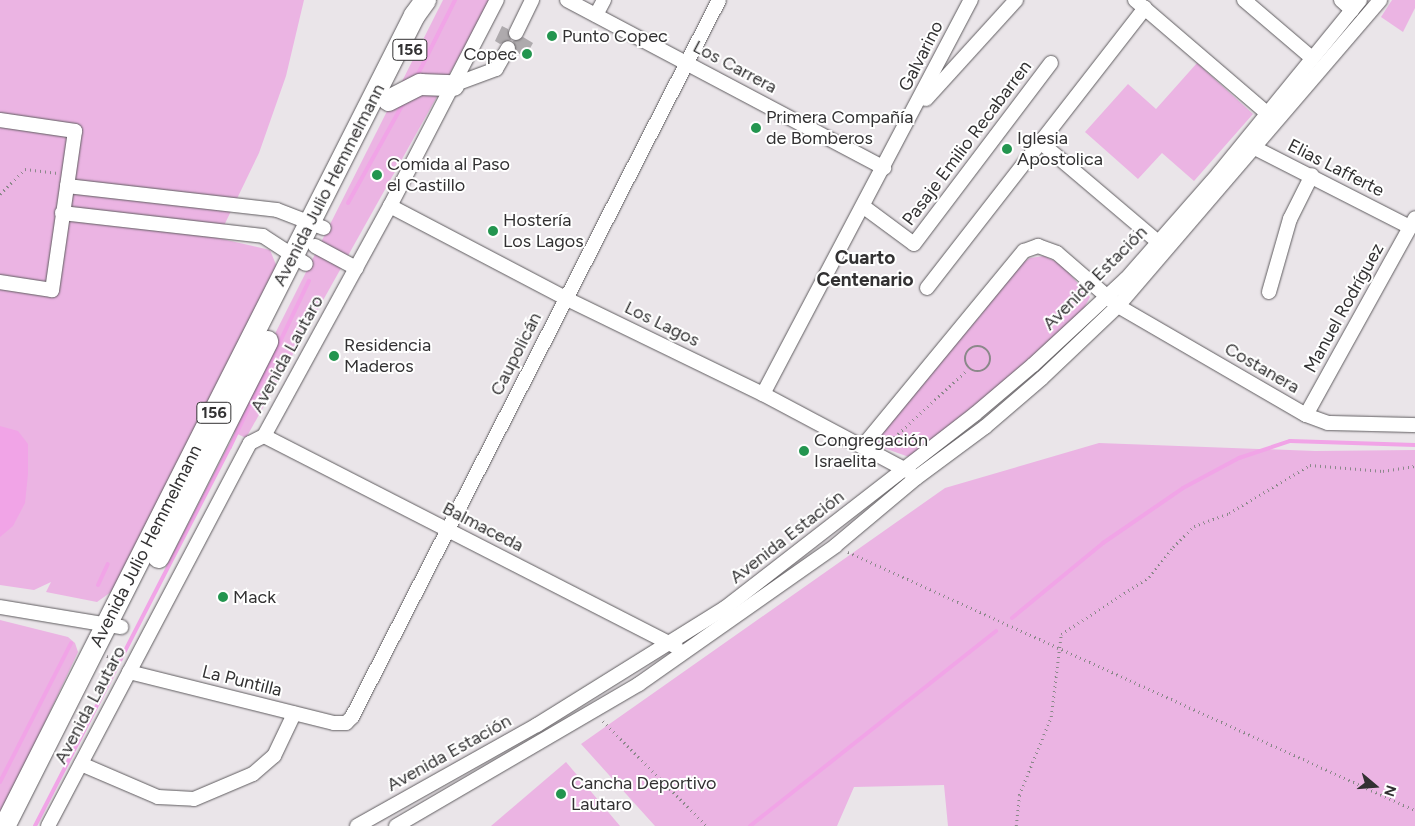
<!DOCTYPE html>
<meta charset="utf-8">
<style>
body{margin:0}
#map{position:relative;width:1415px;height:826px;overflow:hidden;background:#eae5e9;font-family:Figtree,sans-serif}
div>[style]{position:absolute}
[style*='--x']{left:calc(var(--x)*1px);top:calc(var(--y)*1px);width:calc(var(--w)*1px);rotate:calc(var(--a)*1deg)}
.green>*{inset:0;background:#ebb4e3}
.water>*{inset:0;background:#f1a4e7}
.stream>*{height:4px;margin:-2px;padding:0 2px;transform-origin:2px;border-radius:2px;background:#f1a4e7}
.building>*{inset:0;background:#aeaaad}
.path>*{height:2.5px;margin-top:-1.25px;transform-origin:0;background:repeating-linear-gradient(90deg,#8b888a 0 1px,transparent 0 5px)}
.path>.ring{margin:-1.25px;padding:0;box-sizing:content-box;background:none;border:2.5px solid #8b888a;border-radius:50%}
.roads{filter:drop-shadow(0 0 1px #5f5c5f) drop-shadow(0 0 1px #5f5c5f)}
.minor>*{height:14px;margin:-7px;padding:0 7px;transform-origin:7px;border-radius:7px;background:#fff}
.highway>*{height:21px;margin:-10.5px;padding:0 10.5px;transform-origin:10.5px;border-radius:10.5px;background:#fff}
.dots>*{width:14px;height:14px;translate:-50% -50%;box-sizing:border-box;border:2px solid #fff;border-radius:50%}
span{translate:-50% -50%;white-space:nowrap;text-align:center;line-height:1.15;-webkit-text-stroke:4px #fff;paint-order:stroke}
.shield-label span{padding:1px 4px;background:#fff;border:1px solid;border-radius:4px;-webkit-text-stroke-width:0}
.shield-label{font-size:16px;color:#323132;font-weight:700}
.poi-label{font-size:18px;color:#323132}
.left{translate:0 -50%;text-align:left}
.right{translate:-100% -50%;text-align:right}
.street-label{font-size:18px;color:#323132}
.neighbourhood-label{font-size:19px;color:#323132;font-weight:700}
.north{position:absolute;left:1350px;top:761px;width:50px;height:50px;-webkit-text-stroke:4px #fff;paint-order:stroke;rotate:108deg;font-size:14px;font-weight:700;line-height:20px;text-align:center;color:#323132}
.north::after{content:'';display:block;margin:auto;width:18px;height:22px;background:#323132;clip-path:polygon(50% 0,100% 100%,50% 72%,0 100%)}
</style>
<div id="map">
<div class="green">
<i style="clip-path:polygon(0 0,304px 0,286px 76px,259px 153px,218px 238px,270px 250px,279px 272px,118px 587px,97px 602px,46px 592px,51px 582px,34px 590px,0 585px)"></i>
<i style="clip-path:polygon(443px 0,491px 0,246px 438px,227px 429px)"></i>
<i style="clip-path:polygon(1392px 0,1415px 0,1415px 8px,1403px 32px,1381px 17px)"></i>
<i style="clip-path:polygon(1197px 63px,1253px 114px,1194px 181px,1162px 153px,1138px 179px,1085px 132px,1128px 84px,1156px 109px)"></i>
<i style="clip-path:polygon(1044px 256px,1061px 264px,1090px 297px,1083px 310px,1004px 384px,909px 457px,870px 443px,979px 317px,1018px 266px,1030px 258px)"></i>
<i style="clip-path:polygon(1099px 443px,1315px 451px,1415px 450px,1415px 826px,948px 826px,944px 785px,854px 787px,837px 826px,655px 826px,581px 744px,945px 488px)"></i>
<i style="clip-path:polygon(0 620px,68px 637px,75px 643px,78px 652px,0 818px)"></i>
<i style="clip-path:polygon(566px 762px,620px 826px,491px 826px)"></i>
</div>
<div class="water">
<i style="clip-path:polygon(0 426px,18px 431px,28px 444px,28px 474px,25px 503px,13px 526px,0 537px)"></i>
</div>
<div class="stream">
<i style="--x:418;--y:74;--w:83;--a:-63.4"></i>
<i style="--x:348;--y:203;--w:115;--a:-61"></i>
<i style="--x:98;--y:585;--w:23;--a:-65"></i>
<i style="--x:1012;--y:618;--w:118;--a:-39.5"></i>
<i style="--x:1103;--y:543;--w:97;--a:-34.5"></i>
<i style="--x:1183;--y:488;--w:64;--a:-28.2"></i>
<i style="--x:1239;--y:458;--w:54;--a:-18.4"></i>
<i style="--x:1290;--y:441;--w:125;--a:1.8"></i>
<i style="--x:0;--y:782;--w:156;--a:-62.9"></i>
<i style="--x:35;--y:826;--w:426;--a:-62.8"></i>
<i style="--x:230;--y:447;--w:184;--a:-64.6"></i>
<i style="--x:750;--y:826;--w:314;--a:-38.4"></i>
</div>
<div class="building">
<i style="clip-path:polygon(502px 26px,508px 29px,511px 40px,500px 44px,495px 41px)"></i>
<i style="clip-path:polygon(523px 37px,533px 43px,525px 57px,516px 52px,513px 41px)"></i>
</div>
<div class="path">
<i style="--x:0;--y:194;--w:35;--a:-45"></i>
<i style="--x:25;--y:169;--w:33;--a:7"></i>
<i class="ring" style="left:965px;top:346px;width:23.5px;height:23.5px"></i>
<i style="--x:887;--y:444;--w:110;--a:-42.8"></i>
<i style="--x:848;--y:552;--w:623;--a:24.47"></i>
<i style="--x:107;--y:656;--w:14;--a:25"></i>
<i style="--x:603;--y:721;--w:148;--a:45.3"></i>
<i style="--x:1016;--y:826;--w:31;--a:-84"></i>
<i style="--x:1019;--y:795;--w:84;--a:-67.7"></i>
<i style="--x:1051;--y:717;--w:84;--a:-83.1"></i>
<i style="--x:1061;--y:634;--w:105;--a:-32.9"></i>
<i style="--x:1149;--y:577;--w:38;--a:-51"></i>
<i style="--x:1173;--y:547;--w:30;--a:-45"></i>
<i style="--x:1194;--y:526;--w:37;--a:-20"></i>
<i style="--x:1229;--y:513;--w:94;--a:-30.7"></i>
<i style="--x:1310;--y:465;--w:73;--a:4.7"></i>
<i style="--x:1383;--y:471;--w:32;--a:-9"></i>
</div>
<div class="roads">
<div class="minor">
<i style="--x:567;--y:0;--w:359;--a:27.9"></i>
<i style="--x:1135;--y:0;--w:184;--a:40.6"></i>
<i style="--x:1244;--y:0;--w:89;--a:40.5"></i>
<i style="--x:1341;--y:0;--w:15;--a:42"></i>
<i style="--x:596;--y:15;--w:17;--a:-62"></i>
<i style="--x:516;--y:33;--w:37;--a:-64"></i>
<i style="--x:453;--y:85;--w:46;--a:-20.4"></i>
<i style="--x:496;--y:69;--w:24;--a:-60"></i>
<i style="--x:926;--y:99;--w:134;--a:-47.7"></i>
<i style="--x:0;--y:120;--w:76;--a:8.3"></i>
<i style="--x:75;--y:131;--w:161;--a:98.2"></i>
<i style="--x:52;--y:290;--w:53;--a:-171.3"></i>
<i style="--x:1039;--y:141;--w:165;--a:40.3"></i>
<i style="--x:1249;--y:145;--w:181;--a:27"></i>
<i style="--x:67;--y:186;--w:211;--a:6.5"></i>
<i style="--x:277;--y:210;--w:50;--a:21"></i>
<i style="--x:390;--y:206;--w:198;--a:27.7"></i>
<i style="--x:565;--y:298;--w:220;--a:25.9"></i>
<i style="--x:763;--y:394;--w:166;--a:28"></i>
<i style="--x:864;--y:207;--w:62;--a:36.5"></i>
<i style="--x:914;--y:244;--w:227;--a:-52.9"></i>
<i style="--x:62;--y:213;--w:202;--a:6.5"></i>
<i style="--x:263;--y:236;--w:51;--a:33.1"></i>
<i style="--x:315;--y:246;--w:47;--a:28.2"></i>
<i style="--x:927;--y:288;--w:355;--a:-52.1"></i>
<i style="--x:1269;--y:292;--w:76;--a:-74"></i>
<i style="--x:1290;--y:219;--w:49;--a:-63.4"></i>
<i style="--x:763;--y:394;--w:446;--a:-62.2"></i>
<i style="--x:1306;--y:415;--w:225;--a:-61"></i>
<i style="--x:264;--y:436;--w:463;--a:27.1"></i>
<i style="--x:863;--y:446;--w:253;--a:-50.5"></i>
<i style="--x:1024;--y:251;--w:15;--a:-20"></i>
<i style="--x:1038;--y:246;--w:20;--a:20"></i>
<i style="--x:1057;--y:253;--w:81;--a:41"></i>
<i style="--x:1118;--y:306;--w:217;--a:30.1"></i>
<i style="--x:1306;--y:415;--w:23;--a:20"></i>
<i style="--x:1328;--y:423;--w:87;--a:1.3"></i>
<i style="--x:0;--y:607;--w:123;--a:9.4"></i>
<i style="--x:129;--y:672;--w:211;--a:14"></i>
<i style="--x:334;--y:723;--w:12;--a:0"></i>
<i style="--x:346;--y:723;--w:8;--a:-45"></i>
<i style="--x:352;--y:717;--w:805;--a:-62.89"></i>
<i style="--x:81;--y:764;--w:84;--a:23.2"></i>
<i style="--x:158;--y:797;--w:36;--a:3"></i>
<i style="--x:194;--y:799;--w:64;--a:-23"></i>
<i style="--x:253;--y:774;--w:28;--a:-41"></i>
<i style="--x:274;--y:756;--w:47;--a:-64.5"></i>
<i style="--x:48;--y:826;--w:433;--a:-62.2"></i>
<i style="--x:250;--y:443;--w:16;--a:-27"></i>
<i style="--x:264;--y:436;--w:262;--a:-61.3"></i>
<i style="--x:390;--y:206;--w:232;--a:-62.6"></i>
<i style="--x:357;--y:826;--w:206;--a:-29.3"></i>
<i style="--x:537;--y:725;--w:221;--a:-31.9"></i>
<i style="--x:725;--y:608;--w:316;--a:-37.8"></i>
<i style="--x:975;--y:414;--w:76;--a:-40.2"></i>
<i style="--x:1033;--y:365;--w:127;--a:-42.8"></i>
<i style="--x:1126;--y:279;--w:141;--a:-48.7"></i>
<i style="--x:1219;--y:173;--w:223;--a:-50.8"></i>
<i style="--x:396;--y:826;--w:281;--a:-30.3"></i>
<i style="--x:639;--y:684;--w:240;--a:-35.1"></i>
<i style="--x:835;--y:546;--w:106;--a:-40"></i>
<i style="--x:916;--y:478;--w:86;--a:-36.5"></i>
<i style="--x:985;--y:427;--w:75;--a:-40.7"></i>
<i style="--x:1042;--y:378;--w:105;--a:-43.5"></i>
<i style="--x:1118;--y:306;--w:403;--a:-49.4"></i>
</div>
<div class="highway">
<i style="--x:388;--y:100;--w:36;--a:-27"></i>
<i style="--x:420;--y:84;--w:33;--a:2"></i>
<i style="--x:158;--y:557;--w:242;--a:-63.2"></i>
<i style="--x:4;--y:826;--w:909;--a:-63.18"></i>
<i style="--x:414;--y:15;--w:19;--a:-54"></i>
</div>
</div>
<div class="dots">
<i style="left:552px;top:36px;background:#23954f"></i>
<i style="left:527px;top:54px;background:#23954f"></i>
<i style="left:756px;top:128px;background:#23954f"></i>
<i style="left:1007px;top:149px;background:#23954f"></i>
<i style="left:377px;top:175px;background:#23954f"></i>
<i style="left:493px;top:231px;background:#23954f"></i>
<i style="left:334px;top:356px;background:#23954f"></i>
<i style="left:804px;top:451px;background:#23954f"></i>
<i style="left:223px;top:597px;background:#23954f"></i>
<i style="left:561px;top:794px;background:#23954f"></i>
</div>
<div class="shield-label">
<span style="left:410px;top:50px">156</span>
<span style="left:214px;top:413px">156</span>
</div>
<div class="poi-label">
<span class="left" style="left:562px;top:36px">Punto Copec</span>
<span class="right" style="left:517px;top:54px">Copec</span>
<span class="left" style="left:766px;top:128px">Primera Compañía<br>de Bomberos</span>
<span class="left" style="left:1017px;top:149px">Iglesia<br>Apostolica</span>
<span class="left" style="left:387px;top:175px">Comida al Paso<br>el Castillo</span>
<span class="left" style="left:503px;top:231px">Hostería<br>Los Lagos</span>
<span class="left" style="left:344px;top:356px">Residencia<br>Maderos</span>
<span class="left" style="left:814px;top:451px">Congregación<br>Israelita</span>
<span class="left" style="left:233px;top:597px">Mack</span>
<span class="left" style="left:571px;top:794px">Cancha Deportivo<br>Lautaro</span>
</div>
<div class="street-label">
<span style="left:921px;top:56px;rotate:-63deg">Galvarino</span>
<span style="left:735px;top:67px;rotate:28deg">Los Carrera</span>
<span style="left:967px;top:143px;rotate:-53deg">Pasaje Emilio Recabarren</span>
<span style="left:1336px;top:168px;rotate:27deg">Elias Lafferte</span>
<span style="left:329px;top:185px;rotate:-63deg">Avenida Julio Hemmelmann</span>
<span style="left:1095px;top:278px;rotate:-45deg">Avenida Estación</span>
<span style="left:1344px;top:308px;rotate:-61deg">Manuel Rodríguez</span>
<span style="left:662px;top:324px;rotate:26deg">Los Lagos</span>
<span style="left:287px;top:354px;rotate:-61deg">Avenida Lautaro</span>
<span style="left:516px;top:354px;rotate:-63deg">Caupolicán</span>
<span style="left:1262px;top:368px;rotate:30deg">Costanera</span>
<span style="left:483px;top:527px;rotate:27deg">Balmaceda</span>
<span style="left:787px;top:537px;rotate:-38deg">Avenida Estación</span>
<span style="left:146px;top:546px;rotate:-63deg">Avenida Julio Hemmelmann</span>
<span style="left:242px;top:681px;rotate:14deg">La Puntilla</span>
<span style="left:90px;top:705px;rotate:-62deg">Avenida Lautaro</span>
<span style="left:449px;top:753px;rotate:-29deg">Avenida Estación</span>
</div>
<div class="neighbourhood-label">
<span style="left:865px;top:269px">Cuarto<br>Centenario</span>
</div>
<div class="north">N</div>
</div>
